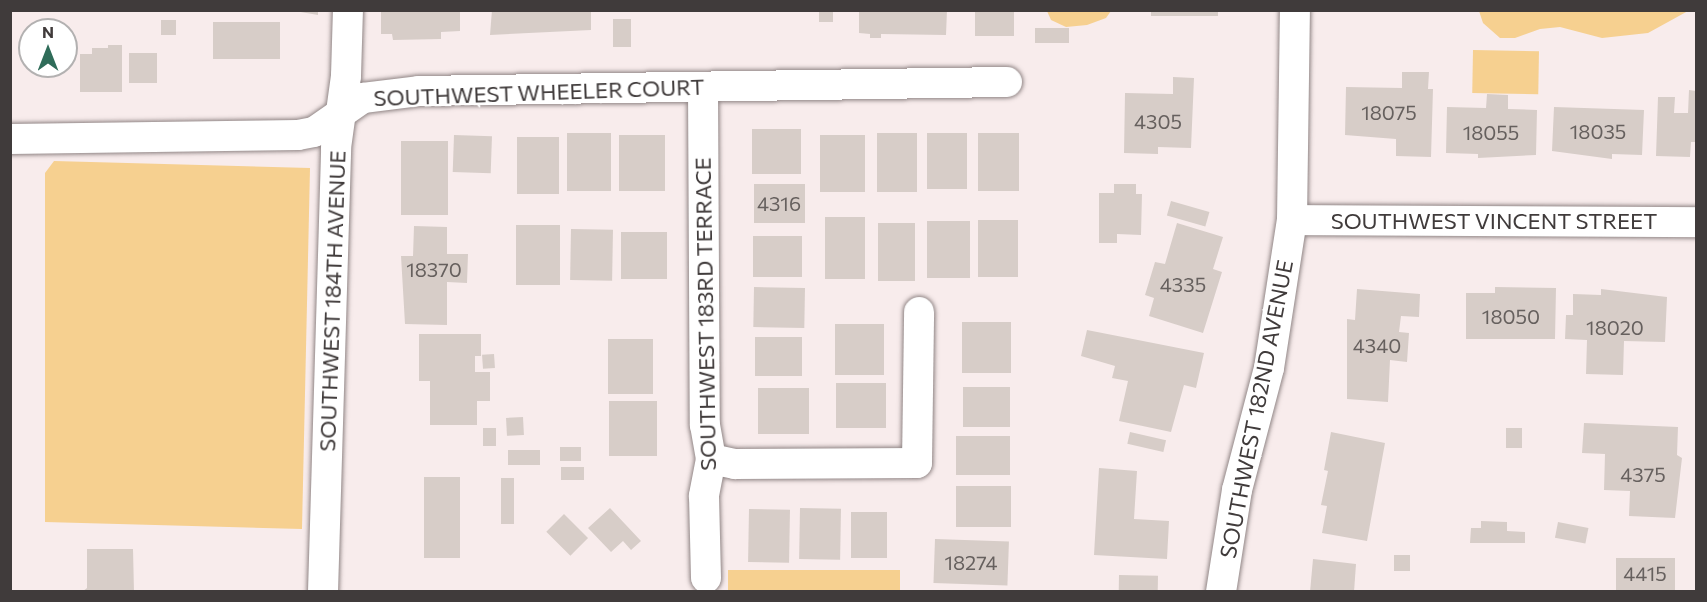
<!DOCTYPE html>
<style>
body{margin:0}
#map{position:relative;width:1707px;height:602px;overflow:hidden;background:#f8ecec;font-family:Commissioner,sans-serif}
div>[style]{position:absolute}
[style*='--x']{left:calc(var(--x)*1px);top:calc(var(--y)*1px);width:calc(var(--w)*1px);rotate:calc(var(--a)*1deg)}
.green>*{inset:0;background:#f6d090;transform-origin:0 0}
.building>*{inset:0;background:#d7cdc8;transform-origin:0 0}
.roads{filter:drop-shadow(0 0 2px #918686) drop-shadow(0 0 2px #918686)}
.street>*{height:30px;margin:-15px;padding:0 15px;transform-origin:15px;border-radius:15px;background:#fff}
span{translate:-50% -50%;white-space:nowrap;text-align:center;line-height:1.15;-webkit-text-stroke:4.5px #fff;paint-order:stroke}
.number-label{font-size:20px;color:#66605e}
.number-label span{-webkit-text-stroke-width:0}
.street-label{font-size:22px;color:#403b3b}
.frame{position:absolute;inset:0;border:12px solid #403b3b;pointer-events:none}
.north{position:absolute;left:18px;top:18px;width:60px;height:60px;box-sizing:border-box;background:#fff;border:2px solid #b3b1b1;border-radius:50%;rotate:0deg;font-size:16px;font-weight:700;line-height:24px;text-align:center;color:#403b3b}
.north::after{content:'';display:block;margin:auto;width:21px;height:27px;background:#2f6c59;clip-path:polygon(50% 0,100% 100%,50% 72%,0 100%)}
</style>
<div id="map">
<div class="green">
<i style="clip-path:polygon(1047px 11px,1111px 11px,1106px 18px,1087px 25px,1066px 27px,1051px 20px)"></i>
<i style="clip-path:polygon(1479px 11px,1479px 10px,1688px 11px,1648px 33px,1602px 38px,1560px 27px,1540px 29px,1515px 38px,1500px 38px,1483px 23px)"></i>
<i style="left:1473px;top:50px;width:66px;height:43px;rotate:1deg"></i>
<i style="clip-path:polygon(54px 161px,310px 168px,302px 529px,45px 522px,45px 173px)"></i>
<i style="left:900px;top:570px;width:21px;height:172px;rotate:90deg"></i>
</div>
<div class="building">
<i style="clip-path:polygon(289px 10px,318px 10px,318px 15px)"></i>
<i style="clip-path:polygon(381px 10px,460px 10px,460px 31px,441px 32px,441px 39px,393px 40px,392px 34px,381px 34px)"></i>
<i style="clip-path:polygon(492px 10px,591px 10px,591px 30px,490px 35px)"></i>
<i style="left:819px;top:10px;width:14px;height:12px"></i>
<i style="clip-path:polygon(859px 10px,947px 10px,946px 35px,881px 34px,881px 38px,870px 38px,870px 34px,859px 33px)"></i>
<i style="left:975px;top:10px;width:39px;height:26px"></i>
<i style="left:1151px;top:10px;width:67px;height:6px"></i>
<i style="left:613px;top:19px;width:18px;height:28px"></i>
<i style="left:161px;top:20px;width:15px;height:15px"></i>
<i style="left:280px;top:22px;width:37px;height:67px;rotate:90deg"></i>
<i style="left:1035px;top:28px;width:34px;height:15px"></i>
<i style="clip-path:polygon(108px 45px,122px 45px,122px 92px,80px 92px,80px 54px,92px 54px,92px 48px,108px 48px)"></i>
<i style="left:129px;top:53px;width:28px;height:30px"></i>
<i style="clip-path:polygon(1402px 72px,1429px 72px,1428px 89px,1433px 89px,1431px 157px,1396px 156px,1396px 139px,1345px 135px,1346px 87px,1402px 88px)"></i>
<i style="clip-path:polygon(1173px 77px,1194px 78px,1191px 148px,1158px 147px,1158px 154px,1124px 153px,1125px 93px,1173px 94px)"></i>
<i style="clip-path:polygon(1689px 90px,1696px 91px,1696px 142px,1691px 142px,1690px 157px,1656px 156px,1658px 97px,1675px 97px,1674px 113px,1688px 113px)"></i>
<i style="clip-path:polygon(1487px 94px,1508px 95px,1508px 109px,1537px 110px,1536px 155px,1478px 158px,1478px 154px,1446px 153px,1447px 107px,1486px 108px)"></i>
<i style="clip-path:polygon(1554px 107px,1644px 110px,1642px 155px,1612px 154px,1612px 159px,1552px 151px)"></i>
<i style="left:752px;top:129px;width:49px;height:45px"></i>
<i style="left:567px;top:133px;width:44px;height:58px"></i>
<i style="left:877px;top:133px;width:40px;height:59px"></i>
<i style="left:927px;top:133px;width:40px;height:56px"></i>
<i style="left:978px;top:133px;width:41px;height:58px"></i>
<i style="left:454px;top:135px;width:38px;height:37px;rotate:2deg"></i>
<i style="left:619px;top:135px;width:46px;height:56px"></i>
<i style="left:820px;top:135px;width:45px;height:57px"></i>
<i style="left:517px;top:137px;width:42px;height:57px"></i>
<i style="left:401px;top:141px;width:47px;height:74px"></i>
<i style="left:754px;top:184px;width:51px;height:39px"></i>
<i style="clip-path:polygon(1114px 184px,1136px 184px,1136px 194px,1142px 194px,1141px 235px,1117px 234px,1117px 243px,1099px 243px,1099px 193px,1114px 193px)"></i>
<i style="left:1171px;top:201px;width:40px;height:15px;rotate:16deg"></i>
<i style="left:825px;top:217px;width:40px;height:62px"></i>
<i style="left:978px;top:220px;width:40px;height:57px"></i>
<i style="left:927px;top:221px;width:43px;height:57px"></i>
<i style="left:878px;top:223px;width:37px;height:58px"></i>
<i style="clip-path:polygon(1177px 223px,1223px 237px,1213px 269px,1222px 272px,1203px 333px,1149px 316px,1154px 298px,1145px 295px,1155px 262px,1165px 264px)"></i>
<i style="left:516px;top:225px;width:44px;height:60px"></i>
<i style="clip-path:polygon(414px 226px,447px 227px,447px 254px,468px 254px,467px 283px,447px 282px,447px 325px,405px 324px,401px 256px,413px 256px)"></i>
<i style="left:571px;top:229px;width:42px;height:51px;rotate:1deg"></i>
<i style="left:621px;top:232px;width:46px;height:47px"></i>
<i style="left:753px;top:236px;width:49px;height:41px"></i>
<i style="left:754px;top:287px;width:51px;height:40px;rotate:1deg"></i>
<i style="clip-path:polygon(1495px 287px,1556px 288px,1555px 339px,1466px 339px,1466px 293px,1495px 293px)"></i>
<i style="clip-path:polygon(1357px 289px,1420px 294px,1419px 317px,1401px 316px,1399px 332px,1409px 333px,1407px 362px,1390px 360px,1388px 402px,1347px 399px,1347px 319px,1355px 320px)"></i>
<i style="clip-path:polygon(1601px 289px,1667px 297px,1665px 342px,1624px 341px,1623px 375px,1586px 374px,1587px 340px,1565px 339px,1566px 315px,1573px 315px,1573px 294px,1601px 295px)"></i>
<i style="left:962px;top:322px;width:49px;height:51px"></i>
<i style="left:835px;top:324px;width:49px;height:51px"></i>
<i style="clip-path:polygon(1087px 330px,1204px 353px,1196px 388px,1184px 385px,1171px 432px,1119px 421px,1128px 381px,1112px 378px,1115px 366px,1081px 356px)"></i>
<i style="clip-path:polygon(419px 334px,481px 334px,481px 356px,475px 356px,475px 372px,490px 372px,490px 401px,477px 401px,477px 425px,430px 425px,430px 381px,419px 381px)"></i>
<i style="left:755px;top:337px;width:47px;height:39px"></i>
<i style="left:608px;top:339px;width:45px;height:55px"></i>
<i style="left:494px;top:354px;width:14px;height:12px;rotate:86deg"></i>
<i style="left:836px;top:383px;width:50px;height:45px"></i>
<i style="left:963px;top:387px;width:47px;height:40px"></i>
<i style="left:758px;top:388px;width:51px;height:46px"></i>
<i style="left:609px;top:401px;width:48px;height:55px"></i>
<i style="left:523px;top:417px;width:18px;height:17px;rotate:87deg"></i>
<i style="clip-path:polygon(1584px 423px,1678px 427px,1677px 455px,1682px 458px,1675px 518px,1629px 516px,1630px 491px,1604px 490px,1605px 454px,1582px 453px)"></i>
<i style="left:483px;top:428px;width:13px;height:18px"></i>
<i style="left:1506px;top:428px;width:16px;height:20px"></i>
<i style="left:1130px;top:432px;width:37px;height:12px;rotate:13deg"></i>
<i style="clip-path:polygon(1331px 432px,1385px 443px,1367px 541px,1322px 533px,1327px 506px,1321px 505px,1328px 471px,1324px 470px)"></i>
<i style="left:956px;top:436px;width:54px;height:39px"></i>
<i style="left:560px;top:447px;width:21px;height:14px"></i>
<i style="left:508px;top:450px;width:32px;height:15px"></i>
<i style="left:561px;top:467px;width:23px;height:13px"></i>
<i style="clip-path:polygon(1099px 468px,1137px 471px,1134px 519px,1169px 521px,1167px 559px,1094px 555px)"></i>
<i style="left:424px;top:477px;width:36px;height:81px"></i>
<i style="left:501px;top:478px;width:13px;height:46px"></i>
<i style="left:956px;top:486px;width:55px;height:41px"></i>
<i style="clip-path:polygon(610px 508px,641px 541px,631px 550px,623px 541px,611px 552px,588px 528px)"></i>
<i style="left:800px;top:508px;width:41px;height:51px;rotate:1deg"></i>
<i style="left:749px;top:509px;width:41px;height:53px;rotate:1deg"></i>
<i style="left:851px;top:512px;width:36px;height:46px"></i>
<i style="left:564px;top:514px;width:34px;height:25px;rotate:45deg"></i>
<i style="clip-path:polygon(1481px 521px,1507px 522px,1507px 531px,1525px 532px,1525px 543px,1470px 543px,1471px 528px,1481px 528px)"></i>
<i style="left:1558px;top:522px;width:31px;height:16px;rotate:11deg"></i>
<i style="left:935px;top:539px;width:74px;height:44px;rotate:2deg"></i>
<i style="clip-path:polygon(87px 549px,133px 549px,134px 592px,82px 592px,87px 588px)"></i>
<i style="left:1394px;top:555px;width:16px;height:16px"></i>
<i style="left:1616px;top:558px;width:59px;height:34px"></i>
<i style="clip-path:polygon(1313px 559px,1356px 564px,1354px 592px,1310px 592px)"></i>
<i style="left:1119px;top:575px;width:39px;height:17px;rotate:1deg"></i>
</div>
<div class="roads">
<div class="street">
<i style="--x:703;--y:87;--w:338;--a:89.7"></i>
<i style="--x:705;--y:425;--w:35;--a:80"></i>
<i style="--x:711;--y:459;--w:38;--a:101"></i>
<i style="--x:704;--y:496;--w:82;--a:88.6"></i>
<i style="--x:10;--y:139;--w:288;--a:-0.8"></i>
<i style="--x:298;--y:135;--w:16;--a:-11"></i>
<i style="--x:314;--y:132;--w:60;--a:-34.8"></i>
<i style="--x:363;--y:98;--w:56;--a:-7.1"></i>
<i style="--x:419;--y:91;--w:588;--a:-0.88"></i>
<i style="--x:1292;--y:220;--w:404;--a:0.3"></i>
<i style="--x:711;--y:459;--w:25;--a:12"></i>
<i style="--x:735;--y:464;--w:182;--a:-0.3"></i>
<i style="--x:917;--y:463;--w:151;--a:-89.2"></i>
<i style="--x:323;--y:592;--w:444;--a:-88.3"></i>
<i style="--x:336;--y:148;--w:73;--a:-82.1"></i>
<i style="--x:346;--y:76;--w:66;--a:-88.3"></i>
<i style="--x:1221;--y:592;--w:103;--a:-81.1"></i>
<i style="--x:1237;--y:490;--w:126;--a:-75.3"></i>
<i style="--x:1269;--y:368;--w:150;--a:-81.2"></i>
<i style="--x:1292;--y:220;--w:210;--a:-89.2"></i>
</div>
</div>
<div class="number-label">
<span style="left:1389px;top:112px">18075</span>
<span style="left:1158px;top:121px">4305</span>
<span style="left:1598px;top:131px">18035</span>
<span style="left:1491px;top:132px">18055</span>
<span style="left:779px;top:203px">4316</span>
<span style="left:434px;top:269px">18370</span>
<span style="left:1183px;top:284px">4335</span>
<span style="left:1511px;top:316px">18050</span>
<span style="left:1615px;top:327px">18020</span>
<span style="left:1377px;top:345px">4340</span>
<span style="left:1643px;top:474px">4375</span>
<span style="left:971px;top:562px">18274</span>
<span style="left:1645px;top:573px">4415</span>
</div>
<div class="street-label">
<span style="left:539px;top:92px;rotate:-2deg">SOUTHWEST WHEELER COURT</span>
<span style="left:1494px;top:221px">SOUTHWEST VINCENT STREET</span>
<span style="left:332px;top:301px;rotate:-88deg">SOUTHWEST 184TH AVENUE</span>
<span style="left:705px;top:314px;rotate:-91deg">SOUTHWEST 183RD TERRACE</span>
<span style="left:1256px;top:409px;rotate:-79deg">SOUTHWEST 182ND AVENUE</span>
</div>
<div class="frame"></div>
<div class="north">N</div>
</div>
